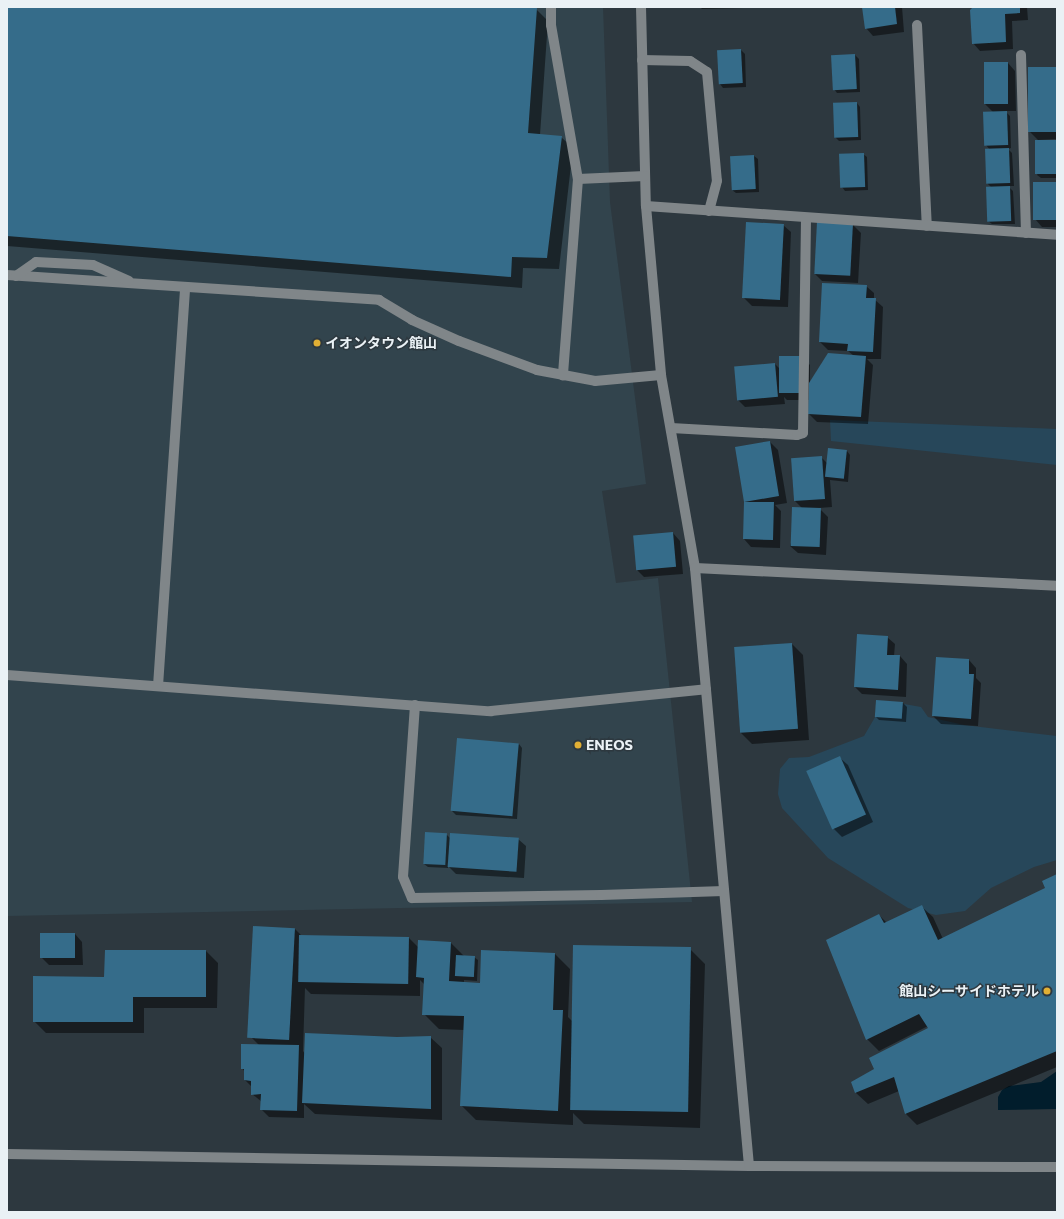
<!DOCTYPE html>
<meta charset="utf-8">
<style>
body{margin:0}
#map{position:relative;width:1064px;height:1219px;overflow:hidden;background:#2d383f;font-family:Commissioner,"Noto Sans JP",sans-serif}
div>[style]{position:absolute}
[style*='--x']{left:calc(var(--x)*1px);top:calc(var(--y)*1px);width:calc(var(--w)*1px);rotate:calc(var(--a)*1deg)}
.built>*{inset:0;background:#32444d}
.green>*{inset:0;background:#27475a}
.water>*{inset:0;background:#011d2c}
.shadow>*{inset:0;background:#0007}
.building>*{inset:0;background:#356c8a;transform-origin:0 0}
.minor>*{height:10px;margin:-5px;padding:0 5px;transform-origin:5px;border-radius:5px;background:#808689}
.dots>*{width:11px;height:11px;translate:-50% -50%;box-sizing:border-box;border:2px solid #2d383f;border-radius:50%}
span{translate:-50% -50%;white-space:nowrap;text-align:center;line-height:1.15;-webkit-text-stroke:3px #2d383f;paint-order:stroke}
.poi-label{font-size:14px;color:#eaf1f5;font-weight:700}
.left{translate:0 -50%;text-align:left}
.right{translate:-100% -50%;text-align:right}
.frame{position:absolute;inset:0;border:8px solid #eaf1f5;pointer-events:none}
</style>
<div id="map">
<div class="built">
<i style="clip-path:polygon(7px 7px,603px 7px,610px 202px,646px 484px,602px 491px,616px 583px,658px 578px,692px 902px,7px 916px)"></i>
</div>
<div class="green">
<i style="clip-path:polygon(830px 420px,1057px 429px,1057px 465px,831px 441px)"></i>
<i style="clip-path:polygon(904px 704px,921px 707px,928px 717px,964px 725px,1057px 736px,1057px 860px,1034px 867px,991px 888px,965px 911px,936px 915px,908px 908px,828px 858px,782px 808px,778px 794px,780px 769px,789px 758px,809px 757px,864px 736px,881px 707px)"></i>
</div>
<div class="water">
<i style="clip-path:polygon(1057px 1071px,1057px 1109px,998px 1110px,998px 1097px,1002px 1090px,1009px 1086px,1041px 1082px)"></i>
</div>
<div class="shadow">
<i style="clip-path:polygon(7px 7px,514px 7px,536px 9px,548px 21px,540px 135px,561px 137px,573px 148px,559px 269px,523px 268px,522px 288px,7px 246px)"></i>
<i style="clip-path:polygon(700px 7px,744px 7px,744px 8px,702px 9px)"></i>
<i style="clip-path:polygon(863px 7px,902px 7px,904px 32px,873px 36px,866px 28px)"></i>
<i style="clip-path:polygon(974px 7px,1027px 7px,1028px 20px,1012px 21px,1013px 49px,980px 51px,973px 43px)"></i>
<i style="clip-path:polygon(741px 50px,745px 54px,746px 87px,723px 88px,720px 84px)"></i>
<i style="clip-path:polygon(855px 55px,859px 59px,860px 92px,837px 93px,834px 89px,832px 56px)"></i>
<i style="clip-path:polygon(1008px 63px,1015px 71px,1016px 111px,1005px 111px,1010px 116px,1011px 148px,1008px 149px,1012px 153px,1014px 186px,1008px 186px,1013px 191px,1015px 224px,992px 224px,988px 221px,992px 188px,987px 183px,990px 150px,986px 145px,994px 113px,985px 104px)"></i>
<i style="clip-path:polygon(1057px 68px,1057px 178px,1041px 178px,1037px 175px,1056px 139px,1038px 140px,1030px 132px)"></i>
<i style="clip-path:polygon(857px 103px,860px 107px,861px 140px,839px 141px,835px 137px)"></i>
<i style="clip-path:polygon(863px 154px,867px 157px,868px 190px,845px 191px,842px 187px)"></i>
<i style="clip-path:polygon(754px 156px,758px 159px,759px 192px,736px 193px,732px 190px)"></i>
<i style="clip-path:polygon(1057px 183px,1057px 227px,1042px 227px,1035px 219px)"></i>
<i style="clip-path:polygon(783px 225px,791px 232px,788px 307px,752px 306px,744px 298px)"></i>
<i style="clip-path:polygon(853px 225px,861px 233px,858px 283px,822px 281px,814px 273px)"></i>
<i style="clip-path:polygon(866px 286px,874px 293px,874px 299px,883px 307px,881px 359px,867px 359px,873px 365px,868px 424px,817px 422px,809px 414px,810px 400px,787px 400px,784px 397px,785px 404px,745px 407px,737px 399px,775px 364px,780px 369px,802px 357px,810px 365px,810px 385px,854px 356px,848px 351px,828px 350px,820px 342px)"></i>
<i style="clip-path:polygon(770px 442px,778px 450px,787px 503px,775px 505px,781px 511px,780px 548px,751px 547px,744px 539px,745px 502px)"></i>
<i style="clip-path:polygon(847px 451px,850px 455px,848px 482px,830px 480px,832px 507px,819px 508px,828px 517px,826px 555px,798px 553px,790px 546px,802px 508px,795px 501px,821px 457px,827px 463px)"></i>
<i style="clip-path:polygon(673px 533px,680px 541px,683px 574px,644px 577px,636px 569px)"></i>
<i style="clip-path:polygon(887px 637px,895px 644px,894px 656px,900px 656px,907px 664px,906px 697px,862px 694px,855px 687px)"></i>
<i style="clip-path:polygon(792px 644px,803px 655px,809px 740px,752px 744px,740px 732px)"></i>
<i style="clip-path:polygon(969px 660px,976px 668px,976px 678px,981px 683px,978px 726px,941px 724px,933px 716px)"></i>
<i style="clip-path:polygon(877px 702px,903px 703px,907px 707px,906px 722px,879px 720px,876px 717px)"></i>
<i style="clip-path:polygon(519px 744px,522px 748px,517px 819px,456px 815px,452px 811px)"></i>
<i style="clip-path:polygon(840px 758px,848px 765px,873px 822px,842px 837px,834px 829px)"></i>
<i style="clip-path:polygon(446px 834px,451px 839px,518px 839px,526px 846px,524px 878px,456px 874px,448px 866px,448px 868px,428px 867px,424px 864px)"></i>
<i style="clip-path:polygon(1057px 875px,1057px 1067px,917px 1125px,906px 1114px,899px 1091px,868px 1104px,856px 1093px,852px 1083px,875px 1069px,929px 1028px,928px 1026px,879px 1051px,867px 1039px,828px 940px,879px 915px,887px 923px,921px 906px,933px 917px,943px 939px,1046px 889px)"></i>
<i style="clip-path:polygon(295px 929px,302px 936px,409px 938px,418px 947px,451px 943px,464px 956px,474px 957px,478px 960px,477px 981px,464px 980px,464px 983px,481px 984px,482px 951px,555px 954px,570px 969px,568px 1017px,572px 1021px,690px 949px,705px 964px,700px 1128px,584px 1124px,573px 1113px,573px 1125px,476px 1120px,461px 1105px,464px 1030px,439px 1029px,424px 1014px,425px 985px,420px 980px,420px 996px,311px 994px,305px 988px,303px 1051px,305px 1054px,397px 1038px,430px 1037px,442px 1048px,442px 1120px,315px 1114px,304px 1104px,304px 1118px,269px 1117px,261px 1109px,262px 1102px,252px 1094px,252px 1087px,245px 1080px,245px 1072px,242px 1068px,259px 1045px,251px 1037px)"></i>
<i style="clip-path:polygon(75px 934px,82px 942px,83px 965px,49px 965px,41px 957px)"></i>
<i style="clip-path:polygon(106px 951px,206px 951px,218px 963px,217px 1008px,144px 1008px,144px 1033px,46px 1033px,34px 1021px,105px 978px)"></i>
</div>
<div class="building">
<i style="clip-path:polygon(7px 7px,537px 8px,528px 133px,562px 136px,547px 258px,512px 257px,511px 277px,7px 236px)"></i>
<i style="clip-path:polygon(862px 7px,895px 7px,897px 24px,865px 29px)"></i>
<i style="clip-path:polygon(973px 7px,1020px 7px,1020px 13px,1005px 14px,1006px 42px,972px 44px,970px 10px)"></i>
<i style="left:741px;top:49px;width:34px;height:24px;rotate:87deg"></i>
<i style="left:855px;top:54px;width:35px;height:24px;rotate:87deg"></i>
<i style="left:984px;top:62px;width:24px;height:42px"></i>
<i style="left:1028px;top:67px;width:29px;height:65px"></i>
<i style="left:857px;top:102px;width:35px;height:24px;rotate:88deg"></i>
<i style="left:1007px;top:111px;width:34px;height:24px;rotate:88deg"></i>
<i style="left:1057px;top:140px;width:34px;height:22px;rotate:90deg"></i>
<i style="left:1009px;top:148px;width:35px;height:24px;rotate:88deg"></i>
<i style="left:864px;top:153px;width:34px;height:25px;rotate:88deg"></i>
<i style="left:754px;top:155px;width:34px;height:24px;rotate:87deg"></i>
<i style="left:1033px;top:182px;width:24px;height:38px"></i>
<i style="left:1010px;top:186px;width:35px;height:24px;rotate:88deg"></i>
<i style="left:746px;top:222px;width:38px;height:76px;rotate:3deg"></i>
<i style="left:817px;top:222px;width:36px;height:52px;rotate:3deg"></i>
<i style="clip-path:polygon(822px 283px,867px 285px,866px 298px,876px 298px,873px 352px,847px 351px,848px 344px,819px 342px)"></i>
<i style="clip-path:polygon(828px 353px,866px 356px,861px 417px,808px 414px,809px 383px)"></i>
<i style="left:779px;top:356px;width:24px;height:37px"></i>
<i style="left:775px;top:363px;width:34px;height:41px;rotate:85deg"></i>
<i style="clip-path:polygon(770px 441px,779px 496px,744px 502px,774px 502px,773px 540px,743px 539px,744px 502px,735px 447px)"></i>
<i style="left:828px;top:448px;width:19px;height:29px;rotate:6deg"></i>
<i style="left:822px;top:456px;width:43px;height:31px;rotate:86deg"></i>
<i style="left:792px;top:507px;width:29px;height:39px;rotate:2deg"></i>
<i style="left:673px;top:532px;width:35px;height:40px;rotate:85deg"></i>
<i style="clip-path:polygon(857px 634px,888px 636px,887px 655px,900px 655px,898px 690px,854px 687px)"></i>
<i style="left:792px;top:643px;width:86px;height:58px;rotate:86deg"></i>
<i style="clip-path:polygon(936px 657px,969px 659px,969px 674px,974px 674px,971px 719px,932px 716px)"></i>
<i style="left:876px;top:700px;width:27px;height:17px;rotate:4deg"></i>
<i style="left:457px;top:738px;width:62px;height:73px;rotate:5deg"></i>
<i style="left:840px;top:756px;width:64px;height:37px;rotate:66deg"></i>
<i style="left:425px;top:832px;width:22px;height:32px;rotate:3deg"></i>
<i style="left:450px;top:833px;width:69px;height:34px;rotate:4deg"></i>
<i style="clip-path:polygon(1057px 874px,1057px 1051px,905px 1114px,894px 1077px,855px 1093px,851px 1082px,874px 1069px,869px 1058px,928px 1028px,919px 1014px,866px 1040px,826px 940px,879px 914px,884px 923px,922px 905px,938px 940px,1045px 888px,1042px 881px)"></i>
<i style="left:253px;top:926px;width:42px;height:112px;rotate:3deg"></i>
<i style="left:40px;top:933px;width:35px;height:25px"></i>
<i style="left:299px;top:935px;width:110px;height:47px;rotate:1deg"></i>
<i style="clip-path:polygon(418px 940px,451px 942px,449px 981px,480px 983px,481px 950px,555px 953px,553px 1010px,563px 1010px,558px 1111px,460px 1106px,464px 1016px,422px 1015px,424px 978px,416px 977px)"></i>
<i style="left:573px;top:945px;width:118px;height:165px;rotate:1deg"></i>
<i style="clip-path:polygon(105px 950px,206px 950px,206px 997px,133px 997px,133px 1022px,33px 1022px,33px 976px,104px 977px)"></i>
<i style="left:456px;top:955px;width:19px;height:21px;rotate:3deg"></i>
<i style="clip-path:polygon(305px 1033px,397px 1037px,431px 1036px,431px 1109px,302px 1103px)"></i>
<i style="clip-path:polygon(241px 1044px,299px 1045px,297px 1111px,260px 1110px,261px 1094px,251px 1095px,251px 1081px,244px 1080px,244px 1069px,241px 1069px)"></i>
</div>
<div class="minor">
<i style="--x:551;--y:7;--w:18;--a:90"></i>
<i style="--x:551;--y:25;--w:156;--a:80.1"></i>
<i style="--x:578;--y:179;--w:197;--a:94.4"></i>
<i style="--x:641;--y:7;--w:199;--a:88.6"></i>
<i style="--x:646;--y:206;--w:170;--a:84.9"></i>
<i style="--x:661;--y:375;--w:196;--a:80"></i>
<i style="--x:695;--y:568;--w:600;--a:84.84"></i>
<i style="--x:917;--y:25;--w:201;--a:87.2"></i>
<i style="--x:1021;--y:55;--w:178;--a:88.4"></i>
<i style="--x:642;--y:60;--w:48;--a:1.2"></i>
<i style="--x:690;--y:61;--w:20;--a:33"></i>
<i style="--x:707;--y:72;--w:109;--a:84.8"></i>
<i style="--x:717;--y:181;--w:31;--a:105"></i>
<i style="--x:578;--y:179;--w:67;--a:-2.6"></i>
<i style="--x:646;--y:206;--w:412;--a:4"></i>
<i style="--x:7;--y:275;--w:373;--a:3.8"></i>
<i style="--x:379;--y:300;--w:39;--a:31"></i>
<i style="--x:412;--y:320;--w:51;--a:24.1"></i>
<i style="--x:459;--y:341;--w:83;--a:20.4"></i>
<i style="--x:537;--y:370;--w:59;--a:10.7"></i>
<i style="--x:595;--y:381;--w:66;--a:-5.2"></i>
<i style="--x:16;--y:276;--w:24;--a:-35"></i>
<i style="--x:36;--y:262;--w:57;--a:3"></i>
<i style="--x:93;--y:265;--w:39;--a:24"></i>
<i style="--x:671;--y:428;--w:126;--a:3.2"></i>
<i style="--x:797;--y:435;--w:6;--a:-18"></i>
<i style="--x:803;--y:433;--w:215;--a:-89.2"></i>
<i style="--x:695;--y:568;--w:362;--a:2.8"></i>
<i style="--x:7;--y:675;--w:485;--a:4.3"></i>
<i style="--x:491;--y:711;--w:216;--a:-5.8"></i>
<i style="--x:158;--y:686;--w:400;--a:-86.1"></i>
<i style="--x:415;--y:705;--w:172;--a:94"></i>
<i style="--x:403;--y:877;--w:23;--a:67"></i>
<i style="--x:412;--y:898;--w:189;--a:-0.9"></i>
<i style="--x:601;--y:895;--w:123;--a:-1.9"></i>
<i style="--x:7;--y:1154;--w:742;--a:0.93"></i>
<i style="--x:749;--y:1166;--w:308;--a:0.2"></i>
</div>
<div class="dots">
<i style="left:317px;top:343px;background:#e1af34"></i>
<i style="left:578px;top:745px;background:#e1af34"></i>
<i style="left:1047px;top:991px;background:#e1af34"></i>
</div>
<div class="poi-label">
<span class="left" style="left:325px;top:343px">イオンタウン館山</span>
<span class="left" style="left:586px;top:745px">ENEOS</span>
<span class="right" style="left:1039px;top:991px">館山シーサイドホテル</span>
</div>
<div class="frame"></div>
</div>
